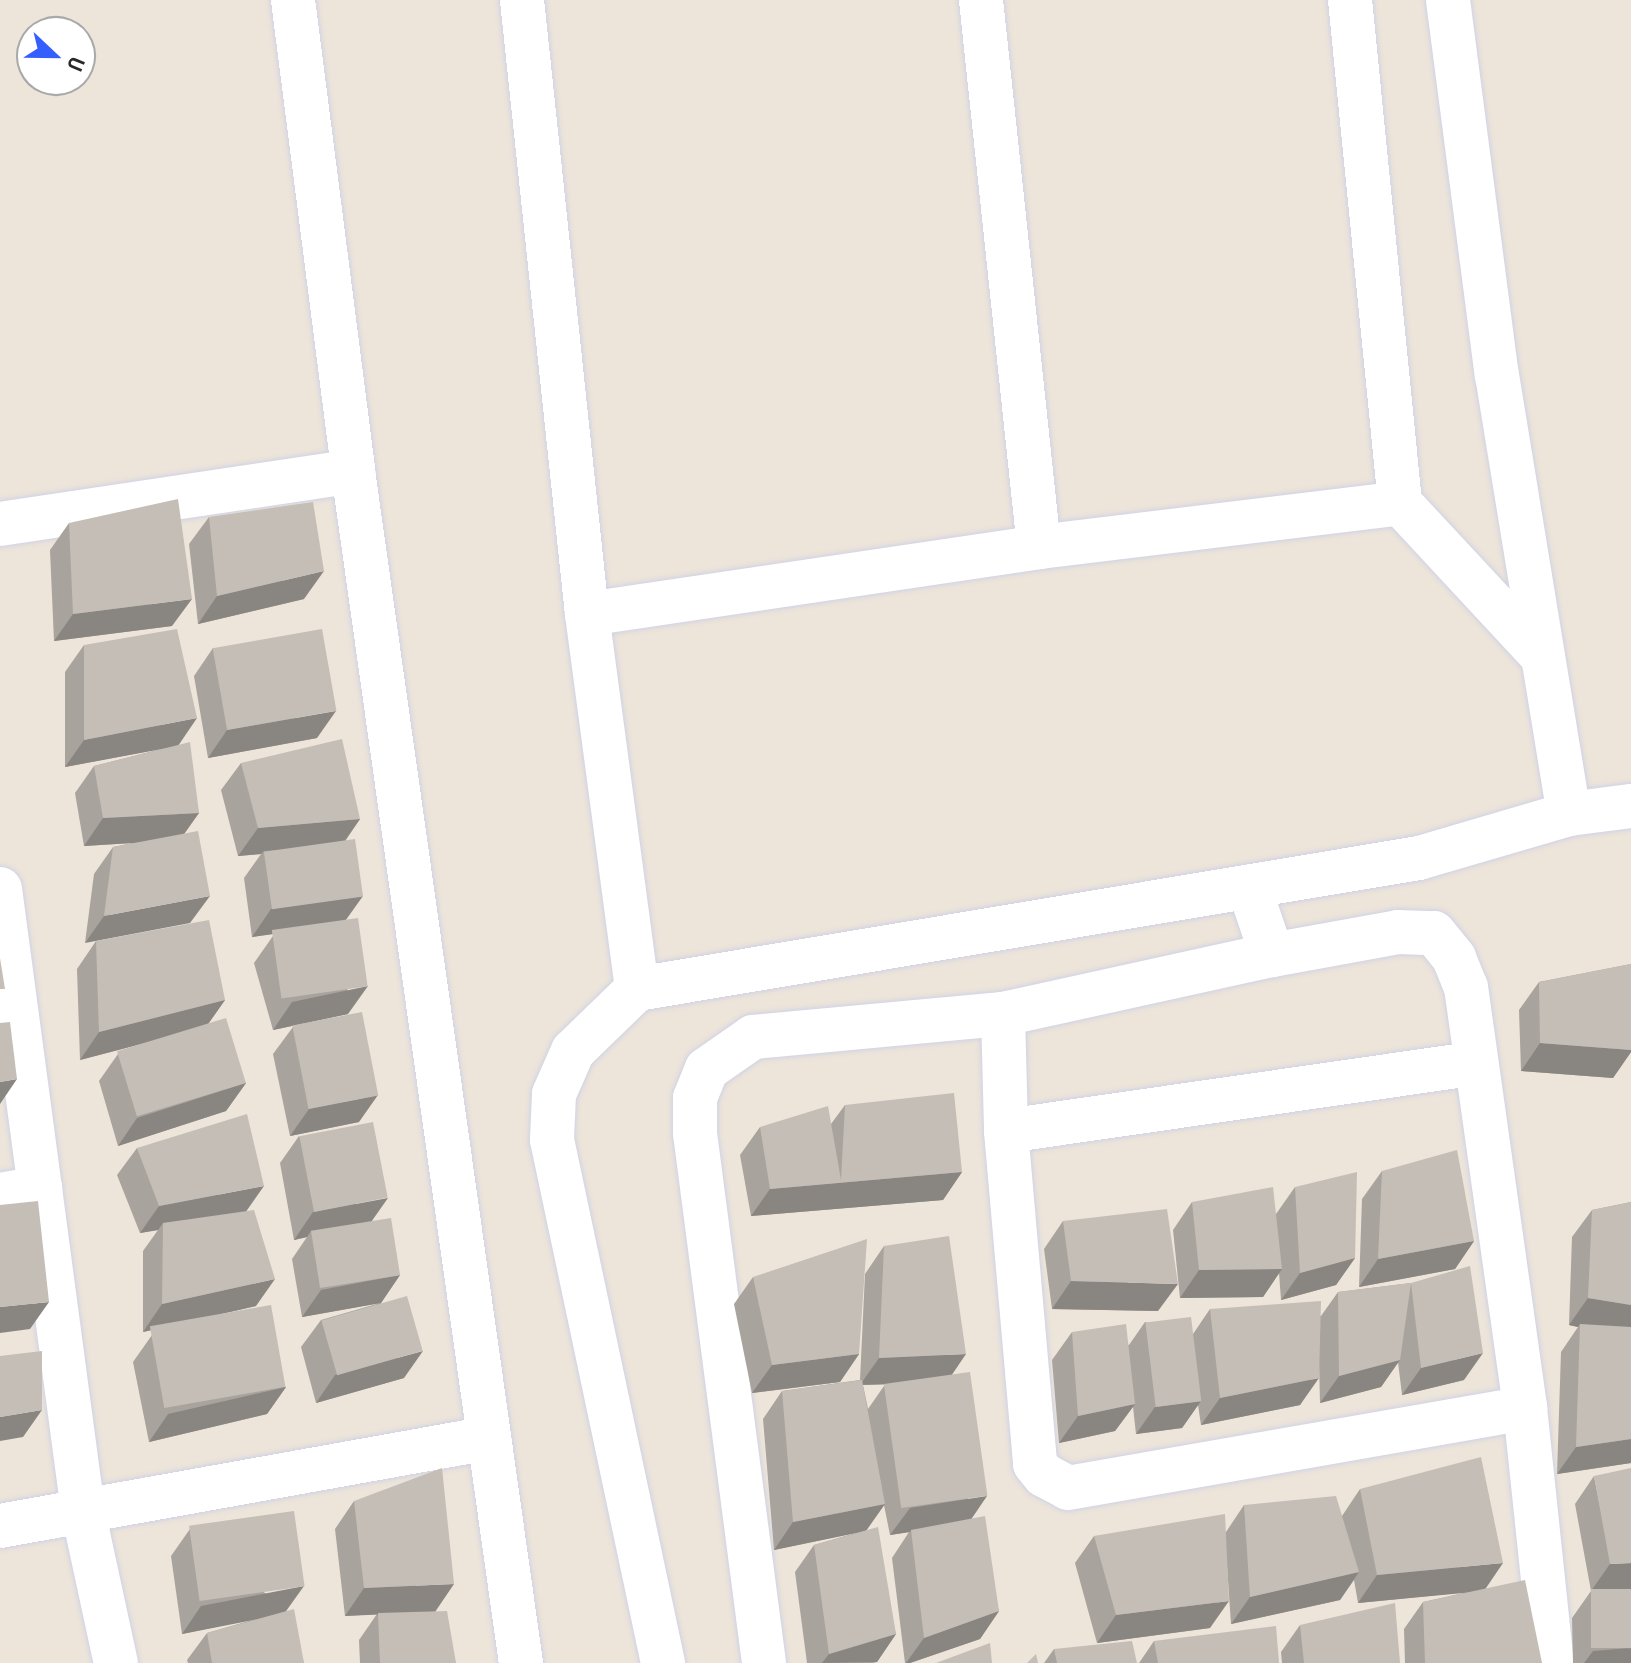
<!DOCTYPE html>
<style>
body{margin:0}
#map{position:relative;width:1631px;height:1663px;overflow:hidden;background:#ede4da;font-family:"Archivo Narrow",sans-serif}
div>[style]{position:absolute}
[style*='--x']{left:calc(var(--x)*1px);top:calc(var(--y)*1px);width:calc(var(--w)*1px);rotate:calc(var(--a)*1deg)}
.roads{filter:drop-shadow(0 0 2px #cfd3e4) drop-shadow(0 0 2px #cfd3e4)}
.street>*{height:44px;margin:-22px;padding:0 22px;transform-origin:22px;border-radius:22px;background:#fff}
.wall>*{inset:0;background:#a9a39d}
.shaded-wall>*{inset:0;background:#898580}
.building>*{inset:0;background:#c4beb7;transform-origin:0 0}
span{translate:-50% -50%;white-space:nowrap;text-align:center;line-height:1.15;-webkit-text-stroke:7px #fff;paint-order:stroke}
.north{position:absolute;left:16px;top:16px;width:80px;height:80px;box-sizing:border-box;background:#fff;border:2px solid #a9a9a9;border-radius:50%;rotate:112deg;font-size:22px;font-weight:700;line-height:32px;text-align:center;color:#292929}
.north::after{content:'';display:block;margin:auto;width:28px;height:36px;background:#355eff;clip-path:polygon(50% 0,100% 100%,50% 72%,0 100%)}
</style>
<div id="map">
<div class="roads">
<div class="street">
<i style="--x:293;--y:0;--w:475;--a:82.7"></i>
<i style="--x:353;--y:471;--w:1204;--a:81.98"></i>
<i style="--x:522;--y:0;--w:617;--a:83.96"></i>
<i style="--x:587;--y:614;--w:378;--a:82.4"></i>
<i style="--x:981;--y:0;--w:550;--a:83.95"></i>
<i style="--x:1350;--y:0;--w:505;--a:84.32"></i>
<i style="--x:1400;--y:503;--w:209;--a:47.1"></i>
<i style="--x:1448;--y:0;--w:378;--a:82.6"></i>
<i style="--x:1497;--y:375;--w:445;--a:80.7"></i>
<i style="--x:0;--y:524;--w:357;--a:-8.5"></i>
<i style="--x:587;--y:614;--w:457;--a:-8.4"></i>
<i style="--x:1039;--y:547;--w:364;--a:-6.9"></i>
<i style="--x:0;--y:889;--w:628;--a:82.4"></i>
<i style="--x:83;--y:1511;--w:156;--a:77.8"></i>
<i style="--x:1272;--y:955;--w:128;--a:-10.3"></i>
<i style="--x:1398;--y:932;--w:36;--a:2"></i>
<i style="--x:1434;--y:933;--w:32;--a:51"></i>
<i style="--x:1454;--y:958;--w:31;--a:68"></i>
<i style="--x:1466;--y:987;--w:425;--a:82"></i>
<i style="--x:1525;--y:1408;--w:256;--a:84"></i>
<i style="--x:1003;--y:1014;--w:117;--a:88.5"></i>
<i style="--x:1006;--y:1131;--w:334;--a:85"></i>
<i style="--x:1035;--y:1464;--w:14;--a:51"></i>
<i style="--x:1044;--y:1475;--w:27;--a:28"></i>
<i style="--x:1068;--y:1488;--w:464;--a:-9.9"></i>
<i style="--x:1006;--y:1131;--w:474;--a:-8.2"></i>
<i style="--x:0;--y:1195;--w:41;--a:-9.9"></i>
<i style="--x:0;--y:1526;--w:495;--a:-10.2"></i>
<i style="--x:663;--y:1663;--w:535;--a:-101.98"></i>
<i style="--x:552;--y:1140;--w:46;--a:-87.5"></i>
<i style="--x:554;--y:1094;--w:47;--a:-66.2"></i>
<i style="--x:573;--y:1051;--w:89;--a:-44.1"></i>
<i style="--x:637;--y:989;--w:793;--a:-9.51"></i>
<i style="--x:1419;--y:858;--w:156;--a:-16.3"></i>
<i style="--x:1569;--y:814;--w:63;--a:-7.4"></i>
<i style="--x:764;--y:1663;--w:534;--a:-97.42"></i>
<i style="--x:695;--y:1133;--w:35;--a:-90"></i>
<i style="--x:695;--y:1098;--w:31;--a:-68"></i>
<i style="--x:707;--y:1069;--w:56;--a:-34.8"></i>
<i style="--x:753;--y:1037;--w:251;--a:-5.3"></i>
<i style="--x:1003;--y:1014;--w:275;--a:-12.4"></i>
<i style="--x:1272;--y:955;--w:72;--a:-108.7"></i>
</div>
</div>
<div class="wall">
<i style="clip-path:polygon(209px 517px,304px 599px,198px 624px,189px 544px)"></i>
<i style="clip-path:polygon(69px 523px,172px 626px,54px 641px,50px 550px)"></i>
<i style="clip-path:polygon(84px 645px,179px 745px,199px 813px,85px 943px,94px 874px,113px 847px,133px 843px,84px 846px,75px 793px,94px 766px,165px 748px,65px 767px,65px 672px)"></i>
<i style="clip-path:polygon(213px 648px,317px 738px,208px 758px,194px 676px)"></i>
<i style="clip-path:polygon(241px 763px,360px 819px,346px 840px,346px 921px,348px 1014px,273px 1030px,254px 963px,273px 936px,301px 930px,252px 937px,244px 878px,261px 854px,238px 856px,221px 790px)"></i>
<i style="clip-path:polygon(96px 941px,225px 1000px,208px 1024px,246px 1083px,226px 1111px,118px 1146px,99px 1081px,118px 1054px,175px 1035px,80px 1060px,77px 969px)"></i>
<i style="clip-path:polygon(1631px 964px,1631px 1052px,1613px 1078px,1521px 1071px,1519px 1010px,1539px 982px)"></i>
<i style="clip-path:polygon(293px 1027px,359px 1122px,290px 1136px,273px 1054px)"></i>
<i style="clip-path:polygon(845px 1105px,962px 1172px,943px 1200px,751px 1216px,740px 1155px,760px 1127px,831px 1124px)"></i>
<i style="clip-path:polygon(299px 1136px,371px 1222px,400px 1275px,381px 1303px,404px 1378px,316px 1403px,301px 1347px,321px 1320px,380px 1303px,302px 1317px,292px 1259px,307px 1237px,294px 1240px,280px 1163px)"></i>
<i style="clip-path:polygon(137px 1148px,247px 1211px,256px 1306px,143px 1332px,143px 1251px,158px 1230px,140px 1233px,117px 1175px)"></i>
<i style="clip-path:polygon(1382px 1171px,1474px 1241px,1455px 1269px,1359px 1287px,1362px 1199px)"></i>
<i style="clip-path:polygon(1295px 1187px,1355px 1258px,1336px 1285px,1281px 1300px,1279px 1273px,1263px 1297px,1180px 1298px,1173px 1230px,1192px 1202px,1276px 1214px)"></i>
<i style="clip-path:polygon(1631px 1202px,1631px 1463px,1557px 1474px,1561px 1352px,1578px 1327px,1569px 1325px,1572px 1237px,1592px 1210px)"></i>
<i style="clip-path:polygon(1063px 1221px,1158px 1311px,1052px 1309px,1044px 1249px)"></i>
<i style="clip-path:polygon(evenodd,884px 1246px,951px 1375px,971px 1519px,999px 1611px,980px 1639px,910px 1663px,905px 1663px,892px 1558px,909px 1532px,890px 1535px,884px 1505px,866px 1530px,896px 1634px,877px 1662px,873px 1663px,807px 1663px,795px 1572px,814px 1545px,859px 1532px,774px 1550px,763px 1419px,782px 1391px,860px 1380px,865px 1274px,884px 1246px,900px 1384px,884px 1386px,868px 1409px,863px 1385px,900px 1384px)"></i>
<i style="clip-path:polygon(753px 1277px,859px 1354px,840px 1382px,752px 1393px,734px 1304px)"></i>
<i style="clip-path:polygon(1411px 1283px,1464px 1380px,1402px 1395px,1398px 1362px,1381px 1387px,1320px 1403px,1319px 1363px,1300px 1405px,1201px 1425px,1198px 1405px,1182px 1428px,1136px 1434px,1133px 1407px,1115px 1431px,1059px 1443px,1052px 1360px,1072px 1332px,1129px 1345px,1145px 1322px,1193px 1334px,1210px 1309px,1321px 1316px,1338px 1292px)"></i>
<i style="clip-path:polygon(152px 1335px,286px 1387px,267px 1414px,149px 1442px,133px 1362px)"></i>
<i style="clip-path:polygon(1594px 1476px,1631px 1663px,1573px 1663px,1572px 1618px,1591px 1591px,1575px 1504px)"></i>
<i style="clip-path:polygon(1360px 1489px,1485px 1589px,1542px 1663px,1405px 1663px,1404px 1629px,1423px 1602px,1468px 1592px,1358px 1603px,1354px 1580px,1340px 1600px,1231px 1624px,1227px 1566px,1210px 1628px,1097px 1643px,1075px 1563px,1094px 1536px,1226px 1532px,1244px 1505px,1342px 1516px)"></i>
<i style="clip-path:polygon(354px 1501px,435px 1612px,456px 1663px,360px 1663px,359px 1640px,377px 1614px,345px 1616px,335px 1529px)"></i>
<i style="clip-path:polygon(190px 1529px,286px 1611px,304px 1663px,188px 1663px,187px 1660px,207px 1633px,259px 1618px,182px 1634px,171px 1556px)"></i>
<i style="clip-path:polygon(1300px 1625px,1400px 1663px,1282px 1663px,1281px 1652px)"></i>
<i style="clip-path:polygon(1154px 1641px,1279px 1663px,1139px 1663px)"></i>
<i style="clip-path:polygon(1054px 1649px,1137px 1663px,1044px 1663px)"></i>
</div>
<div class="shaded-wall">
<i style="clip-path:polygon(324px 571px,304px 599px,198px 624px,217px 596px)"></i>
<i style="clip-path:polygon(192px 599px,172px 626px,54px 641px,73px 614px)"></i>
<i style="clip-path:polygon(336px 711px,317px 738px,208px 758px,227px 730px)"></i>
<i style="clip-path:polygon(197px 718px,178px 746px,65px 767px,84px 740px)"></i>
<i style="clip-path:polygon(199px 813px,180px 840px,84px 846px,103px 818px)"></i>
<i style="clip-path:polygon(360px 819px,341px 846px,264px 851px,261px 854px,238px 856px,258px 828px)"></i>
<i style="clip-path:polygon(210px 896px,190px 923px,85px 943px,104px 916px)"></i>
<i style="clip-path:polygon(363px 896px,343px 924px,252px 937px,271px 909px)"></i>
<i style="clip-path:polygon(368px 986px,348px 1014px,273px 1030px,292px 1002px)"></i>
<i style="clip-path:polygon(225px 1000px,206px 1027px,80px 1060px,99px 1032px)"></i>
<i style="clip-path:polygon(1540px 1043px,1631px 1050px,1631px 1052px,1613px 1078px,1521px 1071px)"></i>
<i style="clip-path:polygon(17px 1079px,0 1104px,0 1082px)"></i>
<i style="clip-path:polygon(246px 1083px,226px 1111px,118px 1146px,137px 1118px)"></i>
<i style="clip-path:polygon(378px 1095px,359px 1122px,290px 1136px,309px 1109px)"></i>
<i style="clip-path:polygon(962px 1172px,943px 1200px,751px 1216px,770px 1189px)"></i>
<i style="clip-path:polygon(264px 1186px,245px 1213px,163px 1223px,158px 1230px,140px 1233px,159px 1206px)"></i>
<i style="clip-path:polygon(388px 1198px,369px 1225px,311px 1231px,307px 1237px,294px 1240px,313px 1212px)"></i>
<i style="clip-path:polygon(1474px 1241px,1455px 1269px,1359px 1287px,1378px 1259px)"></i>
<i style="clip-path:polygon(1355px 1258px,1336px 1285px,1281px 1300px,1300px 1273px)"></i>
<i style="clip-path:polygon(1282px 1269px,1263px 1297px,1180px 1298px,1199px 1270px)"></i>
<i style="clip-path:polygon(400px 1275px,381px 1303px,302px 1317px,321px 1290px)"></i>
<i style="clip-path:polygon(275px 1279px,256px 1306px,143px 1332px,162px 1304px)"></i>
<i style="clip-path:polygon(1071px 1281px,1178px 1284px,1158px 1311px,1052px 1309px)"></i>
<i style="clip-path:polygon(1588px 1298px,1631px 1305px,1631px 1336px,1580px 1324px,1578px 1327px,1569px 1325px)"></i>
<i style="clip-path:polygon(49px 1302px,30px 1329px,0 1333px,0 1307px)"></i>
<i style="clip-path:polygon(423px 1351px,404px 1378px,316px 1403px,335px 1375px)"></i>
<i style="clip-path:polygon(1483px 1353px,1464px 1380px,1402px 1395px,1421px 1368px)"></i>
<i style="clip-path:polygon(859px 1354px,840px 1382px,752px 1393px,772px 1365px)"></i>
<i style="clip-path:polygon(966px 1354px,947px 1382px,860px 1385px,879px 1358px)"></i>
<i style="clip-path:polygon(1400px 1360px,1381px 1387px,1320px 1403px,1339px 1376px)"></i>
<i style="clip-path:polygon(1319px 1378px,1300px 1405px,1201px 1425px,1220px 1398px)"></i>
<i style="clip-path:polygon(286px 1387px,267px 1414px,149px 1442px,168px 1414px)"></i>
<i style="clip-path:polygon(1201px 1401px,1182px 1428px,1136px 1434px,1155px 1407px)"></i>
<i style="clip-path:polygon(1135px 1404px,1115px 1431px,1059px 1443px,1078px 1416px)"></i>
<i style="clip-path:polygon(42px 1410px,23px 1437px,0 1441px,0 1417px)"></i>
<i style="clip-path:polygon(1631px 1439px,1631px 1463px,1557px 1474px,1576px 1447px)"></i>
<i style="clip-path:polygon(987px 1496px,968px 1524px,911px 1530px,910px 1532px,890px 1535px,910px 1508px)"></i>
<i style="clip-path:polygon(885px 1504px,866px 1531px,774px 1550px,793px 1522px)"></i>
<i style="clip-path:polygon(1503px 1563px,1484px 1591px,1358px 1603px,1377px 1575px)"></i>
<i style="clip-path:polygon(1631px 1563px,1631px 1589px,1591px 1591px,1610px 1564px)"></i>
<i style="clip-path:polygon(1359px 1572px,1340px 1600px,1231px 1624px,1250px 1597px)"></i>
<i style="clip-path:polygon(454px 1584px,435px 1612px,345px 1616px,364px 1588px)"></i>
<i style="clip-path:polygon(304px 1586px,284px 1614px,182px 1634px,201px 1606px)"></i>
<i style="clip-path:polygon(1229px 1601px,1210px 1628px,1097px 1643px,1116px 1615px)"></i>
<i style="clip-path:polygon(999px 1611px,980px 1639px,910px 1663px,906px 1663px,924px 1638px)"></i>
<i style="clip-path:polygon(896px 1634px,877px 1662px,822px 1663px,829px 1654px)"></i>
<i style="clip-path:polygon(1631px 1648px,1631px 1663px,1584px 1663px,1593px 1651px)"></i>
</div>
<div class="building">
<i style="clip-path:polygon(178px 499px,192px 599px,73px 614px,69px 523px)"></i>
<i style="clip-path:polygon(313px 502px,324px 571px,217px 596px,209px 517px)"></i>
<i style="clip-path:polygon(177px 629px,197px 718px,84px 740px,84px 645px)"></i>
<i style="left:322px;top:629px;width:83px;height:111px;rotate:80deg"></i>
<i style="clip-path:polygon(342px 739px,360px 819px,258px 828px,241px 763px)"></i>
<i style="clip-path:polygon(190px 742px,199px 813px,103px 818px,94px 766px)"></i>
<i style="clip-path:polygon(198px 831px,210px 896px,104px 916px,113px 847px)"></i>
<i style="left:355px;top:839px;width:58px;height:92px;rotate:82deg"></i>
<i style="left:358px;top:918px;width:69px;height:87px;rotate:82deg"></i>
<i style="clip-path:polygon(209px 920px,225px 1000px,99px 1032px,96px 941px)"></i>
<i style="clip-path:polygon(0 958px,5px 989px,0 989px)"></i>
<i style="clip-path:polygon(1631px 964px,1631px 1050px,1540px 1043px,1539px 982px)"></i>
<i style="left:362px;top:1012px;width:85px;height:71px;rotate:79deg"></i>
<i style="left:226px;top:1018px;width:68px;height:114px;rotate:73deg"></i>
<i style="clip-path:polygon(10px 1022px,17px 1079px,0 1082px,0 1023px)"></i>
<i style="clip-path:polygon(954px 1093px,962px 1172px,770px 1189px,760px 1127px,828px 1106px,841px 1180px,845px 1105px)"></i>
<i style="clip-path:polygon(247px 1114px,264px 1186px,159px 1206px,137px 1148px)"></i>
<i style="left:373px;top:1122px;width:77px;height:75px;rotate:79deg"></i>
<i style="clip-path:polygon(1457px 1150px,1474px 1241px,1378px 1259px,1382px 1171px)"></i>
<i style="clip-path:polygon(1357px 1172px,1355px 1258px,1300px 1273px,1295px 1187px)"></i>
<i style="clip-path:polygon(1273px 1187px,1282px 1269px,1199px 1270px,1192px 1202px)"></i>
<i style="clip-path:polygon(38px 1201px,49px 1302px,0 1307px,0 1205px)"></i>
<i style="clip-path:polygon(1631px 1202px,1631px 1305px,1588px 1298px,1592px 1210px)"></i>
<i style="clip-path:polygon(1167px 1209px,1178px 1284px,1071px 1281px,1063px 1221px)"></i>
<i style="clip-path:polygon(254px 1210px,275px 1279px,162px 1304px,163px 1223px)"></i>
<i style="left:391px;top:1218px;width:58px;height:81px;rotate:81deg"></i>
<i style="clip-path:polygon(949px 1236px,966px 1354px,879px 1358px,884px 1246px)"></i>
<i style="clip-path:polygon(867px 1239px,859px 1354px,772px 1365px,753px 1277px)"></i>
<i style="clip-path:polygon(1470px 1266px,1483px 1353px,1421px 1368px,1411px 1283px)"></i>
<i style="clip-path:polygon(1411px 1283px,1400px 1360px,1339px 1376px,1338px 1292px)"></i>
<i style="left:407px;top:1296px;width:57px;height:89px;rotate:74deg"></i>
<i style="clip-path:polygon(1321px 1301px,1319px 1378px,1220px 1398px,1210px 1309px)"></i>
<i style="left:271px;top:1305px;width:83px;height:123px;rotate:80deg"></i>
<i style="left:1191px;top:1317px;width:85px;height:46px;rotate:83deg"></i>
<i style="clip-path:polygon(1126px 1324px,1135px 1404px,1078px 1416px,1072px 1332px)"></i>
<i style="clip-path:polygon(1580px 1324px,1631px 1327px,1631px 1439px,1576px 1447px)"></i>
<i style="clip-path:polygon(42px 1351px,42px 1410px,0 1417px,0 1356px)"></i>
<i style="left:970px;top:1372px;width:125px;height:87px;rotate:82deg"></i>
<i style="clip-path:polygon(862px 1380px,885px 1504px,793px 1522px,782px 1391px)"></i>
<i style="clip-path:polygon(1481px 1457px,1503px 1563px,1377px 1575px,1360px 1489px)"></i>
<i style="clip-path:polygon(442px 1468px,454px 1584px,364px 1588px,354px 1501px)"></i>
<i style="clip-path:polygon(1631px 1468px,1631px 1563px,1610px 1564px,1594px 1476px)"></i>
<i style="clip-path:polygon(1336px 1496px,1359px 1572px,1250px 1597px,1244px 1505px)"></i>
<i style="left:294px;top:1511px;width:76px;height:106px;rotate:82deg"></i>
<i style="clip-path:polygon(1225px 1514px,1229px 1601px,1116px 1615px,1094px 1536px)"></i>
<i style="clip-path:polygon(985px 1516px,999px 1611px,924px 1638px,911px 1530px)"></i>
<i style="clip-path:polygon(878px 1527px,896px 1634px,829px 1654px,814px 1545px)"></i>
<i style="clip-path:polygon(1525px 1580px,1542px 1663px,1425px 1663px,1423px 1602px)"></i>
<i style="left:1631px;top:1589px;width:59px;height:40px;rotate:90deg"></i>
<i style="clip-path:polygon(1395px 1603px,1400px 1663px,1304px 1663px,1300px 1625px)"></i>
<i style="clip-path:polygon(294px 1609px,304px 1663px,212px 1663px,207px 1633px)"></i>
<i style="clip-path:polygon(447px 1611px,456px 1663px,380px 1663px,378px 1613px)"></i>
<i style="clip-path:polygon(1276px 1626px,1279px 1663px,1158px 1663px,1154px 1641px)"></i>
<i style="clip-path:polygon(1132px 1641px,1137px 1663px,1057px 1663px,1054px 1649px)"></i>
<i style="clip-path:polygon(990px 1643px,992px 1663px,936px 1663px)"></i>
<i style="clip-path:polygon(1036px 1654px,1038px 1663px,1027px 1663px)"></i>
</div>
<div class="north">U</div>
</div>
